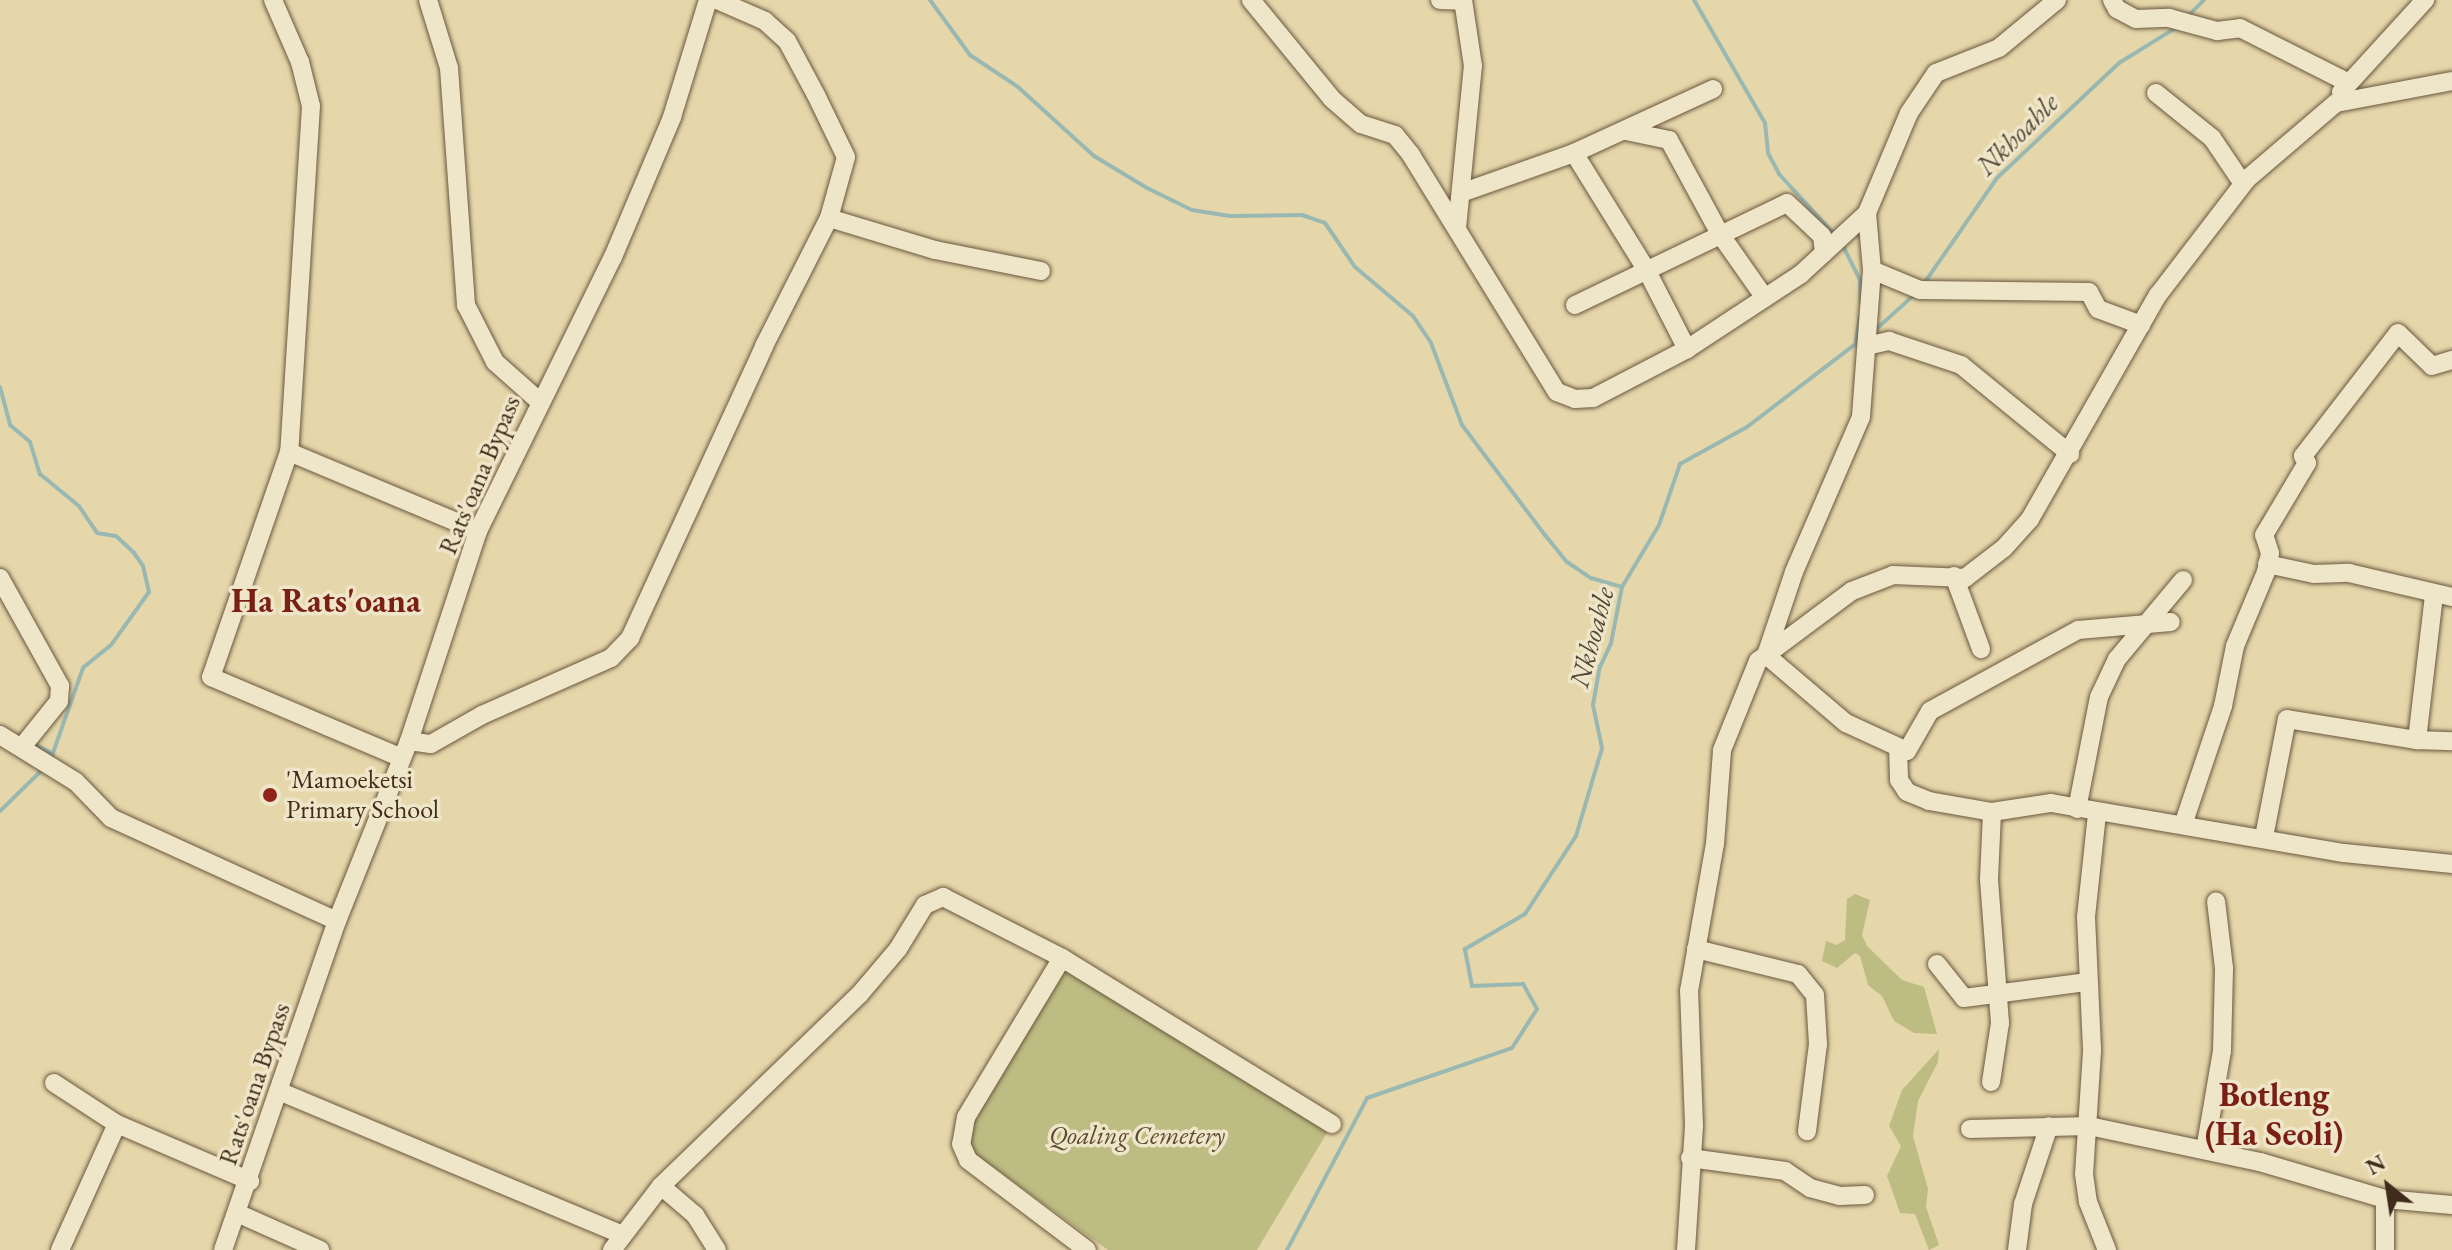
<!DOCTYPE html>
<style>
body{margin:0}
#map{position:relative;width:2452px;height:1250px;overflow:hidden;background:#e6d7ab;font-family:"EB Garamond",serif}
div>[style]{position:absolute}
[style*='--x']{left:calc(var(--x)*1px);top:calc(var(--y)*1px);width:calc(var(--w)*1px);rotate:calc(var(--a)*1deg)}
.green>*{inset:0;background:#bdbc83}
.stream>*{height:4px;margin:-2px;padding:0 2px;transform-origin:2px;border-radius:2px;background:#99b8b2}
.roads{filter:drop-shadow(0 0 2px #6a573e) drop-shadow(0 0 2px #6a573e)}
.minor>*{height:18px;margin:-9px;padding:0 9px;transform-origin:9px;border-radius:9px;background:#efe5c8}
.dots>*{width:22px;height:22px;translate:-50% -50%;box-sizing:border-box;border:4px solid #efe5c8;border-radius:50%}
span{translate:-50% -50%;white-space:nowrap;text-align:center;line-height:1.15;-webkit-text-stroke:7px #efe5c8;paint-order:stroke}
.street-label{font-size:26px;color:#402c1a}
.poi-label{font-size:26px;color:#402c1a}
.left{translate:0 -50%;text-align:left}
.park-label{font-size:26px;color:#59492f;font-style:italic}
.water-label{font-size:28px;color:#524838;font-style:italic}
.district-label{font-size:34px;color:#7a1f14;font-weight:700}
.north{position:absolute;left:2348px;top:1146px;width:80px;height:80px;-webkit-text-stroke:6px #efe5c8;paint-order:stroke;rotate:330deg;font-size:22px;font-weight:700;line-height:32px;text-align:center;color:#402c1a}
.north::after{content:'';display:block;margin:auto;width:28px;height:36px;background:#402c1a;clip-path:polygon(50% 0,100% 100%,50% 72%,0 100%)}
</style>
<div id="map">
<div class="green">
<i style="clip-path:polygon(1855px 894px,1870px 900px,1862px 935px,1867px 946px,1902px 980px,1924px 987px,1937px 1034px,1914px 1033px,1894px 1021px,1882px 996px,1868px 985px,1860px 956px,1855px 953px,1837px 968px,1822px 961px,1826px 941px,1837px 945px,1845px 940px,1847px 899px)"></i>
<i style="clip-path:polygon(1062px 958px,1328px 1131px,1257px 1250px,1108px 1250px,961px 1144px)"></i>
<i style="clip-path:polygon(1939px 1049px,1938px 1062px,1918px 1101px,1913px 1136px,1928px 1189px,1926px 1207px,1939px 1245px,1929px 1250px,1915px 1214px,1900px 1213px,1887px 1176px,1901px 1146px,1889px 1126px,1902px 1090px)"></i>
</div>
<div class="stream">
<i style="--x:930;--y:0;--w:68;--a:54"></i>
<i style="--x:970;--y:55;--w:58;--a:33.7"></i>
<i style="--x:1018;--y:87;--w:103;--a:42.2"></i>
<i style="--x:1094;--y:156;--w:62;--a:31.1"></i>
<i style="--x:1147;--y:188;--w:50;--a:26.1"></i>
<i style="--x:1192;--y:210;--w:38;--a:9"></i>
<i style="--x:1230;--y:216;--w:72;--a:-0.8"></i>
<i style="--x:1302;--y:215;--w:24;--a:19"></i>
<i style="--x:1325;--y:223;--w:53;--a:55.7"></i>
<i style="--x:1355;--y:267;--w:76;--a:40.2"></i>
<i style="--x:1413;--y:316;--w:32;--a:56"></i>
<i style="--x:1431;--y:343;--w:88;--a:69.3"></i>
<i style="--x:1462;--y:425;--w:138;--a:53"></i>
<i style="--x:1545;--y:535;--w:35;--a:51"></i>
<i style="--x:1567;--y:562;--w:29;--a:34"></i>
<i style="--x:1591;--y:578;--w:32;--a:16"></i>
<i style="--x:1694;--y:0;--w:142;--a:60"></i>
<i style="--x:1765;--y:123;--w:30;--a:84"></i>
<i style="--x:1768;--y:153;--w:24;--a:62"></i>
<i style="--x:1779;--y:174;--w:81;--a:47.5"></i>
<i style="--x:2186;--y:18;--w:25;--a:-45"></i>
<i style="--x:1842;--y:244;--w:40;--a:63.4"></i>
<i style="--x:1860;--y:280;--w:23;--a:88"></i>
<i style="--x:1925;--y:282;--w:126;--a:-55.3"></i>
<i style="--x:1997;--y:178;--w:168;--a:-43.3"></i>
<i style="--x:2119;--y:63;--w:68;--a:-31.8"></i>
<i style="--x:1873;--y:332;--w:55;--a:-42.1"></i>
<i style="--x:1856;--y:341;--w:25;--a:-81"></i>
<i style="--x:0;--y:387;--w:39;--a:75"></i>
<i style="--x:10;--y:425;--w:26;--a:40"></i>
<i style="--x:30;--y:442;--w:34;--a:73"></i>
<i style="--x:40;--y:474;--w:50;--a:39.4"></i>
<i style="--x:79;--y:506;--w:32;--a:56"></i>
<i style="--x:97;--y:533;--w:19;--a:9"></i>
<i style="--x:116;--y:536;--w:25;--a:43"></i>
<i style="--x:134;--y:553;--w:16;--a:55"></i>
<i style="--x:143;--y:566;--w:27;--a:77"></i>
<i style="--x:149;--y:592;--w:65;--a:125.6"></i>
<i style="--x:111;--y:645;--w:36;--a:141"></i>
<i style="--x:83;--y:668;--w:99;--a:109.5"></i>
<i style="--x:34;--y:744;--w:21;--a:28"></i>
<i style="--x:0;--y:811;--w:62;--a:-44.3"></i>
<i style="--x:1287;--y:1250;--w:172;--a:-62.2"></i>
<i style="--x:1367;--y:1098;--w:153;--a:-19"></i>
<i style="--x:1512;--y:1048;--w:46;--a:-57.3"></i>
<i style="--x:1537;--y:1009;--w:29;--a:-119"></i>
<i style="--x:1523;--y:984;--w:51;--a:177.8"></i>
<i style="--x:1472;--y:986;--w:38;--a:-101"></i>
<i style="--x:1465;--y:949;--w:69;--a:-30.3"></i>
<i style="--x:1525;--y:914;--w:93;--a:-56.8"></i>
<i style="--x:1576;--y:836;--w:92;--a:-73.5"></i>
<i style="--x:1602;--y:748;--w:44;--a:-101.8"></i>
<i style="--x:1593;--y:705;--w:39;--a:-80"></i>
<i style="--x:1600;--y:667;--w:26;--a:-65"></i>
<i style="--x:1611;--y:643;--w:57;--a:-78.9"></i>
<i style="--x:1622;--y:587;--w:72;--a:-59.2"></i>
<i style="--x:1659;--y:525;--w:65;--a:-71"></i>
<i style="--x:1680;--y:464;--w:77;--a:-28.9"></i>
<i style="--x:1747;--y:427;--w:145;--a:-37.4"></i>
</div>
<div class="roads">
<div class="minor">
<i style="--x:273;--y:0;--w:68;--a:66.5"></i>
<i style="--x:300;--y:62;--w:45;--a:76"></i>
<i style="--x:311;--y:106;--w:347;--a:93.6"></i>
<i style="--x:289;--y:452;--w:238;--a:109.1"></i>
<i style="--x:211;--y:677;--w:207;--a:23"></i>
<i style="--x:428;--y:0;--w:71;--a:72.8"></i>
<i style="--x:449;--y:68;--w:238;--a:85.9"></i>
<i style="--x:466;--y:305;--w:64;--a:63"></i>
<i style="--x:495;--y:362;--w:60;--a:41.6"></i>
<i style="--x:1251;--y:0;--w:128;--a:50.7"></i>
<i style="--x:1332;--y:99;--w:38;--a:41"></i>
<i style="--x:1361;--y:124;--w:36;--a:18"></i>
<i style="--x:1395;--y:135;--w:26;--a:51"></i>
<i style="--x:1411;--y:155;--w:278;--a:58.4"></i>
<i style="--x:1557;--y:392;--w:19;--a:21"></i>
<i style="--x:1575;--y:399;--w:18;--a:-3"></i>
<i style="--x:1593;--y:398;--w:106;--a:-27.5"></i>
<i style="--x:1687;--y:349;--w:136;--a:-33.3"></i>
<i style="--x:1801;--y:274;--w:90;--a:-42.7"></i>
<i style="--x:1440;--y:0;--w:23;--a:2"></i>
<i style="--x:2057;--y:0;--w:75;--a:140.4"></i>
<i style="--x:1999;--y:48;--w:68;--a:158.4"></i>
<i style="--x:1936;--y:73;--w:48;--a:124"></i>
<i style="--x:1909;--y:113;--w:108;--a:112.8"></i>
<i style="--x:1867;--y:213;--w:57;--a:85"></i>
<i style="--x:1872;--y:270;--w:147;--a:94.3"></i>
<i style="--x:1861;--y:417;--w:169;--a:113.4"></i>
<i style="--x:1794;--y:572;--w:88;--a:108.6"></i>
<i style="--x:1766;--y:655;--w:105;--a:40.4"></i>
<i style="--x:1846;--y:723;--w:67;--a:24.7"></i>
<i style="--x:1907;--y:751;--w:46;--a:-60.1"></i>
<i style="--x:1930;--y:711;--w:169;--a:-28.7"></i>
<i style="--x:2078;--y:630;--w:93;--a:-4.9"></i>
<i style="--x:2112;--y:0;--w:10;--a:61"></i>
<i style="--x:2117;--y:9;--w:21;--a:28"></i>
<i style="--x:2136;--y:19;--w:33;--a:-2"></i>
<i style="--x:2169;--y:18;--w:50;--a:15.2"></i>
<i style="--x:2217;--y:31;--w:23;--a:-7"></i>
<i style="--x:2240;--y:28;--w:120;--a:26.8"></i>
<i style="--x:2341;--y:92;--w:125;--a:-47.6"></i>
<i style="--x:2156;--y:93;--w:72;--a:38.8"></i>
<i style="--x:2212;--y:138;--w:55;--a:56"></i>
<i style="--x:1626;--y:131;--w:44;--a:11.8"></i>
<i style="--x:1669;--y:140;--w:107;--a:61.5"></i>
<i style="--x:1720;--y:234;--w:78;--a:54.9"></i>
<i style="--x:1574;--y:153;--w:153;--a:-24.7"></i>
<i style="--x:1461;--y:193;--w:120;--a:-19.5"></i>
<i style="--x:1574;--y:153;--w:137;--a:58.2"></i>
<i style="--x:1646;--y:269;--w:90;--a:62.9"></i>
<i style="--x:829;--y:218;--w:111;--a:16.8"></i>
<i style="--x:935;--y:250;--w:108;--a:11.2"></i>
<i style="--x:1457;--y:228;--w:163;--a:-84.4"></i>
<i style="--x:1473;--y:66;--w:67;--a:-98.6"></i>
<i style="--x:1872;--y:270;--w:52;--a:22.6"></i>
<i style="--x:1920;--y:290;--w:169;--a:0.7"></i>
<i style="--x:2089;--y:292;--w:19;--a:62"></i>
<i style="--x:2098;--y:309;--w:46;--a:20.4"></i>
<i style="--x:1575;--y:305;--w:235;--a:-25.7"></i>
<i style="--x:1787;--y:203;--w:48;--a:43.3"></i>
<i style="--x:1822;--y:236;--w:17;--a:83"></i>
<i style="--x:1867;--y:346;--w:23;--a:-13"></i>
<i style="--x:1889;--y:341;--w:76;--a:18.4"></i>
<i style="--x:1961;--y:365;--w:141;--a:39.2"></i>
<i style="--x:289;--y:452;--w:205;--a:22.7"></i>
<i style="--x:2267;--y:564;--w:48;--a:12"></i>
<i style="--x:2314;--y:574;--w:35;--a:-2"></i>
<i style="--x:2349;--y:573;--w:106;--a:13.1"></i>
<i style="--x:1954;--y:576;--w:78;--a:69.7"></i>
<i style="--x:0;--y:578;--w:124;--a:60.9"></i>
<i style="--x:60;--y:686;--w:15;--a:94"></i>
<i style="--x:59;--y:701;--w:59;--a:128.8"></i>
<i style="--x:0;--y:735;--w:89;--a:31.7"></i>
<i style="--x:76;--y:782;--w:50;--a:45.8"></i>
<i style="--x:111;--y:818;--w:248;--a:24.5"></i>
<i style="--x:2417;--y:740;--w:35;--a:2"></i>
<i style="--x:409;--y:741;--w:22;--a:8"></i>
<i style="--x:431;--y:744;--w:59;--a:-29.6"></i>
<i style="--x:482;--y:715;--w:141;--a:-23.8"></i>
<i style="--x:611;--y:658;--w:28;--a:-46"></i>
<i style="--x:630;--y:638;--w:321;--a:-65.3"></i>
<i style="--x:764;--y:346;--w:144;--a:-63.1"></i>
<i style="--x:829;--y:218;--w:63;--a:-74.4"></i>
<i style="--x:846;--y:157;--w:69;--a:-115.8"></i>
<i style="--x:816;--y:95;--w:61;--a:-118.2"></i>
<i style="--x:787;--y:41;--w:30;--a:-138"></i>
<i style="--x:765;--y:21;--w:52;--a:-156.4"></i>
<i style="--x:1898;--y:748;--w:32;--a:88"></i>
<i style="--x:1899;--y:780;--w:14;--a:56"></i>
<i style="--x:1907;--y:792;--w:24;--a:22"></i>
<i style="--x:1929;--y:801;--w:64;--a:9.9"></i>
<i style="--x:2077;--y:809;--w:114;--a:-78.9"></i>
<i style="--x:2099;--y:697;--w:42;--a:-64.7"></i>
<i style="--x:2117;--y:659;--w:103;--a:-50.1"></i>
<i style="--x:2097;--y:814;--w:104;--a:96.1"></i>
<i style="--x:2086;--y:917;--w:134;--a:87.4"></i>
<i style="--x:2092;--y:1051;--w:123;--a:93.7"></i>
<i style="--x:2084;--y:1174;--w:28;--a:82"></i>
<i style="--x:2088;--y:1202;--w:52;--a:68.4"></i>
<i style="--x:2183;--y:825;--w:126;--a:-71.4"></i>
<i style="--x:2223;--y:706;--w:61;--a:-78.7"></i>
<i style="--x:2235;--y:646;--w:80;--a:-67.3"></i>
<i style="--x:2266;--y:572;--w:19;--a:-78"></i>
<i style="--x:2270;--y:553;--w:19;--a:-108"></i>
<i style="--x:2264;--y:535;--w:84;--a:-59.2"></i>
<i style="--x:2307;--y:463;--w:8;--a:-120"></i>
<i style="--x:2303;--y:456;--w:155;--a:-52.3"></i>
<i style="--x:2398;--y:333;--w:47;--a:44.1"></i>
<i style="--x:2432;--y:366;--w:21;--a:-17"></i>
<i style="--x:2264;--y:837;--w:120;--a:-79"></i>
<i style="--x:2287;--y:719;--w:132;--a:9.2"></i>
<i style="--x:2417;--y:740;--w:146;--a:-83.3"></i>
<i style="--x:1696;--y:949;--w:105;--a:13.8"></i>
<i style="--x:1798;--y:974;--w:27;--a:51"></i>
<i style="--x:1815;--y:995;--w:49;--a:86.5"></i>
<i style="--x:1818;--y:1044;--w:88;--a:97.2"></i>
<i style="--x:1062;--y:958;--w:186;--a:121.1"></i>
<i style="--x:966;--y:1117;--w:27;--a:100"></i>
<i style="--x:961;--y:1144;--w:17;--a:66"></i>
<i style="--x:968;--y:1160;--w:149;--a:37.1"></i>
<i style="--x:1937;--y:964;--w:43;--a:51.5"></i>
<i style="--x:1964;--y:998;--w:125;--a:-7.4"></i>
<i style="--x:1991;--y:1082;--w:60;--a:-81.3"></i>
<i style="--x:2000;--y:1023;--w:144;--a:-94.4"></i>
<i style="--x:1989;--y:879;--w:67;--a:-87.4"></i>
<i style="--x:1992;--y:812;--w:60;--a:-8.7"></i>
<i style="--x:2051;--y:803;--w:297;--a:9.7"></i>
<i style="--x:2344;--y:853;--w:109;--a:5.8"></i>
<i style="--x:54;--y:1083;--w:75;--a:33.1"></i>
<i style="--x:117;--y:1124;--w:145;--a:23.2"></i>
<i style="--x:281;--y:1092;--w:368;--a:22.7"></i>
<i style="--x:1970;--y:1129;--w:119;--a:-1.4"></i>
<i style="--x:2089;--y:1126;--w:175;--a:11.9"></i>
<i style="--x:2260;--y:1162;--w:130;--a:16.5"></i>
<i style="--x:2385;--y:1199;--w:67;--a:5.1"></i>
<i style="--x:2205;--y:1150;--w:100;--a:-80.3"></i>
<i style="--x:2222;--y:1051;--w:83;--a:-88.6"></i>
<i style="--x:2224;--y:968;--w:67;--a:-96.8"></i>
<i style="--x:1690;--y:1158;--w:96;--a:7.8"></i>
<i style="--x:1785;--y:1171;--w:30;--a:34"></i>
<i style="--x:1810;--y:1188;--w:30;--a:15"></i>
<i style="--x:1839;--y:1196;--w:26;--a:-2"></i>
<i style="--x:661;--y:1186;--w:45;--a:40.5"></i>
<i style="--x:695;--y:1215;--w:41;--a:57.8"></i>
<i style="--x:237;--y:1213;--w:91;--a:24"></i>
<i style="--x:60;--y:1250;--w:138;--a:-65.7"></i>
<i style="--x:223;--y:1250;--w:348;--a:-70.9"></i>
<i style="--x:337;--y:921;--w:194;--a:-68.2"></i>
<i style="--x:409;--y:741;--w:221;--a:-71.8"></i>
<i style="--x:478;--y:531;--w:305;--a:-63.8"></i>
<i style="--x:613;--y:257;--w:152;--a:-67.1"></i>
<i style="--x:672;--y:117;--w:122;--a:-72.9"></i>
<i style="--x:612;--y:1250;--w:81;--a:-52.6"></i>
<i style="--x:661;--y:1186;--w:275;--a:-44"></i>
<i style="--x:859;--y:995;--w:60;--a:-49.7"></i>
<i style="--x:898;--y:949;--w:52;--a:-58.5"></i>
<i style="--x:925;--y:905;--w:20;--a:-24"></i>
<i style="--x:943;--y:897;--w:134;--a:27.1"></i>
<i style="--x:1062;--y:958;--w:317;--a:31.6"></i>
<i style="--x:1686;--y:1250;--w:125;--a:-86.3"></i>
<i style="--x:1694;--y:1125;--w:134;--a:-92.1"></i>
<i style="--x:1689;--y:991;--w:149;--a:-80"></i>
<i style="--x:1715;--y:844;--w:94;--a:-85.7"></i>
<i style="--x:1722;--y:750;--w:96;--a:-68"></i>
<i style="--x:1758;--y:661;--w:117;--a:-36.7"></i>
<i style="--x:1852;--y:591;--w:44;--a:-21.3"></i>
<i style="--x:1893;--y:575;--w:72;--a:2.4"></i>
<i style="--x:1965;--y:578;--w:49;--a:-37.6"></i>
<i style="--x:2004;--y:548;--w:39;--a:-48"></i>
<i style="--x:2030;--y:519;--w:258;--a:-60.3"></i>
<i style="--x:2158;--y:295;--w:146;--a:-52.5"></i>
<i style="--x:2247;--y:179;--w:117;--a:-40.5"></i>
<i style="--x:2336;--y:103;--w:118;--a:-10.7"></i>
<i style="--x:2017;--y:1250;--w:46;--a:-82.6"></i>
<i style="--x:2023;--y:1204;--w:82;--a:-71.6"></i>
<i style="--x:2385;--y:1250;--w:51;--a:-90"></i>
</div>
</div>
<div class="dots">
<i style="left:270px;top:795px;background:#8f2418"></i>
</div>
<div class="street-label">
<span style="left:480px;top:475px;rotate:-67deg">Rats'oana Bypass</span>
<span style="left:255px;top:1084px;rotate:-71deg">Rats'oana Bypass</span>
</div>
<div class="poi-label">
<span class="left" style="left:286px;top:795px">'Mamoeketsi<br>Primary School</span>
</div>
<div class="park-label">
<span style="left:1137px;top:1136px">Qoaling Cemetery</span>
</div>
<div class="water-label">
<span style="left:2017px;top:134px;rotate:-45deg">Nkhoahle</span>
<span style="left:1591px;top:637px;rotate:-75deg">Nkhoahle</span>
</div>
<div class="district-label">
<span style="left:326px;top:601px">Ha Rats'oana</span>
<span style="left:2274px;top:1114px">Botleng<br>(Ha Seoli)</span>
</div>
<div class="north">N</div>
</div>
